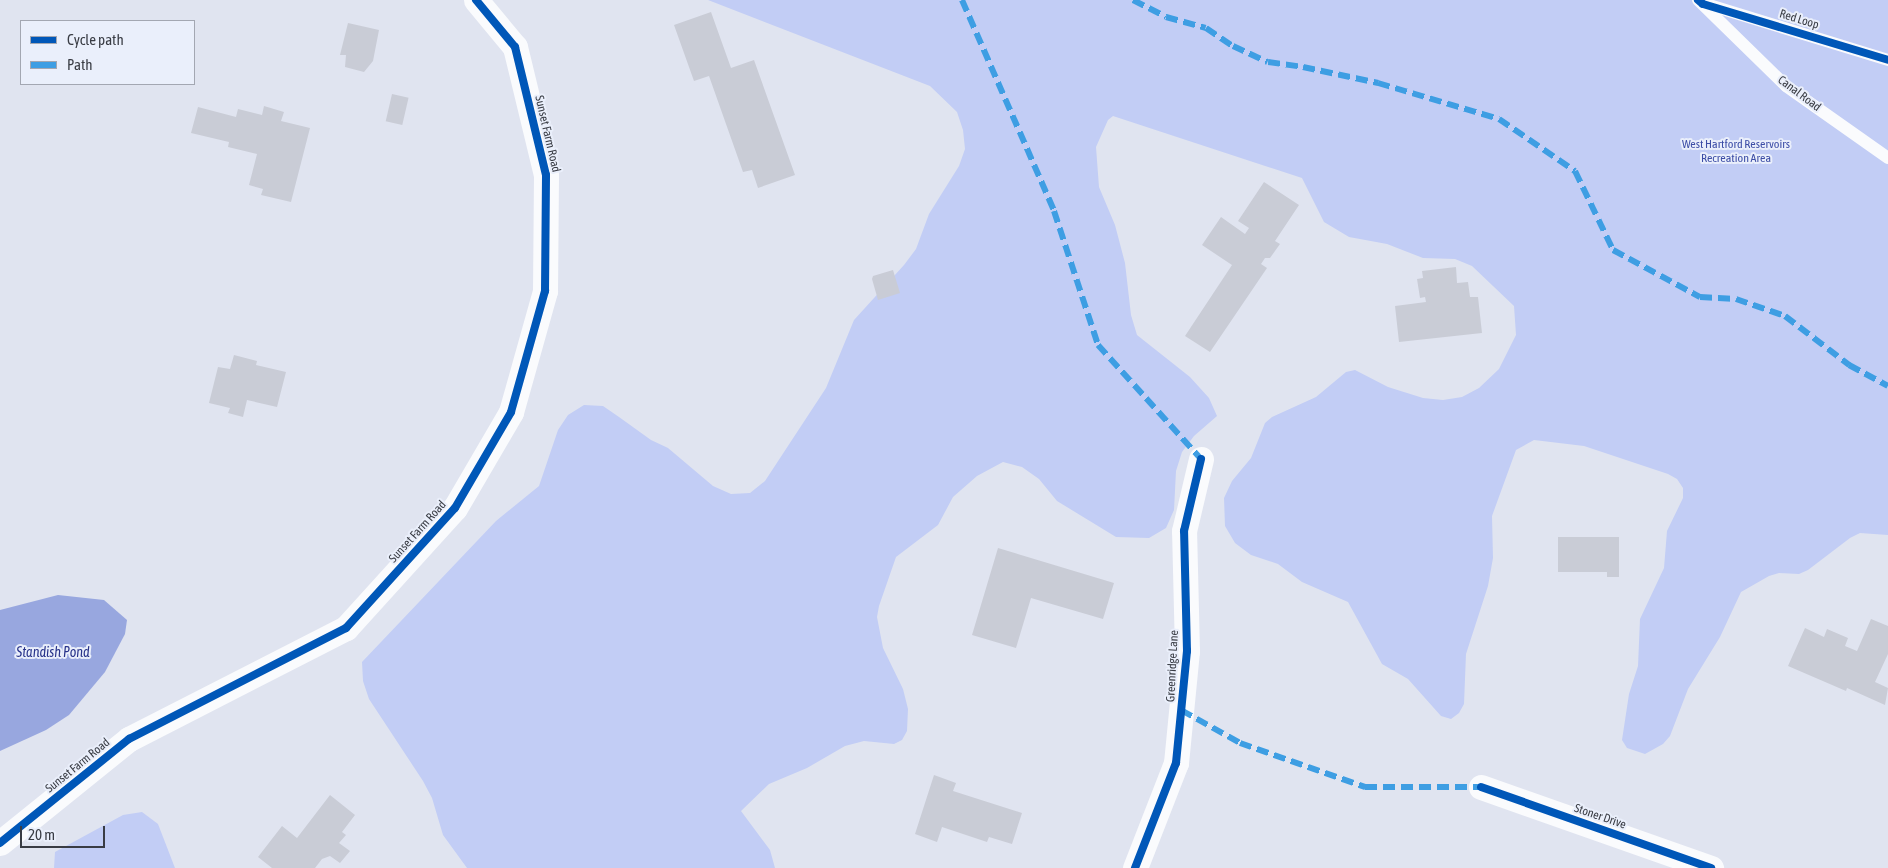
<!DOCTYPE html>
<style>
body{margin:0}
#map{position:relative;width:1888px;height:868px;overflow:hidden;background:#e0e4f0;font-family:"Asap Condensed",sans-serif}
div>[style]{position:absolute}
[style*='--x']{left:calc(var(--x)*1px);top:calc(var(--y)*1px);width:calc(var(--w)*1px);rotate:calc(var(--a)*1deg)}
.green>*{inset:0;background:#c2cdf5}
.water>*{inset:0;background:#98a7df}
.building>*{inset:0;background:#c9ccd6;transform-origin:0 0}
.lane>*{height:12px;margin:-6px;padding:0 6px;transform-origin:6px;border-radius:6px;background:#fafbfd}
.street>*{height:25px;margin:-12.5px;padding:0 12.5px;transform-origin:12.5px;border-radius:12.5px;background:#fafbfd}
.quiet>*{height:6px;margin-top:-3px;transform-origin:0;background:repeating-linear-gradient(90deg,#3e9ee3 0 12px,transparent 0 18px)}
.cycleway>*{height:8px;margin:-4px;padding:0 4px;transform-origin:4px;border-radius:4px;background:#0057b8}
span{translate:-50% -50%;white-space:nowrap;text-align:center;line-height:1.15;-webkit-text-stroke:4px #eaeffb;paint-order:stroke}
.street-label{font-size:12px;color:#393c44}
.park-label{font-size:12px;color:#3c4da6}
.water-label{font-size:14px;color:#28338a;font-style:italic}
.legend{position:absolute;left:20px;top:20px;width:175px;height:65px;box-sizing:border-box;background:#eaeffb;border:1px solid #a3a7b2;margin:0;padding:6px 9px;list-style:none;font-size:15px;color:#393c44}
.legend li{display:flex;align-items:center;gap:10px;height:25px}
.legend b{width:25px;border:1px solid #a3a7b2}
.scale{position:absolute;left:20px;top:826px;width:85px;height:22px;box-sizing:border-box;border:2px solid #393c44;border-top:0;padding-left:6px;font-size:15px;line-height:18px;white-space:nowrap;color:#393c44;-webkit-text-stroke:4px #eaeffb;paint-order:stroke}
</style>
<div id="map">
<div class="green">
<i style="clip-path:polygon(708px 0,1888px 0,1888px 535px,1860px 533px,1850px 538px,1808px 570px,1799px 574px,1779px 573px,1769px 576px,1741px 592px,1720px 637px,1688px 689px,1670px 736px,1663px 744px,1645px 754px,1627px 748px,1622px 740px,1629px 694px,1638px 666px,1640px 619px,1664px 568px,1667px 531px,1683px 498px,1683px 488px,1677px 479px,1668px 474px,1584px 446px,1534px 440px,1516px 450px,1492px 516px,1493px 558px,1488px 586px,1466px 654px,1464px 704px,1459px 713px,1451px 719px,1441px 716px,1408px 679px,1382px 664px,1348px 602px,1302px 582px,1278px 564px,1251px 555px,1235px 543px,1225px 526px,1224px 498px,1232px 481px,1251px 458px,1265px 423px,1272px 417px,1316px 397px,1346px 372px,1355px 370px,1388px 387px,1423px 398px,1443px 400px,1462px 397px,1479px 388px,1499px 369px,1516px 335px,1514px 306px,1472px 266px,1455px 259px,1423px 258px,1387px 244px,1349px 237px,1324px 222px,1302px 178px,1113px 116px,1108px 120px,1096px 147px,1099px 187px,1115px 225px,1125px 263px,1131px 315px,1137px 335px,1190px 377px,1209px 398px,1217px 416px,1194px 436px,1182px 452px,1176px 471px,1174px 510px,1166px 528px,1149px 538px,1116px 537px,1057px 501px,1039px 479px,1022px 467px,1003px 462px,977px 476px,953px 497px,938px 525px,896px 557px,879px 606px,877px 617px,883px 648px,903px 689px,908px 709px,907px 731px,902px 740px,894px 744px,864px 741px,845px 746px,807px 768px,769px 784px,741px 811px,770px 850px,775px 868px,467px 868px,443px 835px,432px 798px,423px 781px,369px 699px,363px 681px,362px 662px,496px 521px,539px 486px,558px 430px,568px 415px,584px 405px,603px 406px,619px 417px,651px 440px,668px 448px,713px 486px,731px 494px,750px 493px,765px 481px,826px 388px,854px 320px,904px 265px,916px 249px,929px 214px,959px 166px,965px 149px,963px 130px,957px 112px,930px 86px)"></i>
<i style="clip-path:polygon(142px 812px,158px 824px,175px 868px,54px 868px,55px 852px,123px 815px)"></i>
</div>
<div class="water">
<i style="clip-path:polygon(58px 595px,104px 600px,127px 620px,125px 634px,105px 672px,69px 715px,46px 730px,0 751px,0 610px)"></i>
</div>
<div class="building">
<i style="clip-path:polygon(711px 12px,731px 68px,754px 60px,795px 175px,758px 188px,752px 170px,743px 172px,709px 76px,694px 81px,674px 25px)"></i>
<i style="clip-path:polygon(348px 23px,379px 30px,373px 61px,364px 72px,345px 67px,346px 55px,340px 55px)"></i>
<i style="left:392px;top:94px;width:17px;height:28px;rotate:13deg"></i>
<i style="clip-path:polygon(264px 106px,284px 112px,281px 121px,310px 128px,291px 202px,261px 195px,263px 189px,249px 185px,257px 154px,228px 147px,229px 142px,191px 133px,198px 107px,236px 117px,238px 109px,262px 115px)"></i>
<i style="clip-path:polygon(1264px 182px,1299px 205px,1275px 241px,1280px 244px,1270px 258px,1265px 258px,1261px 264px,1267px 268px,1210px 352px,1185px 336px,1232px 265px,1202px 245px,1221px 217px,1245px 234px,1249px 228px,1238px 221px)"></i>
<i style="clip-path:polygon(1456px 267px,1457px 283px,1468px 282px,1470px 297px,1478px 297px,1482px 333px,1399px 342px,1395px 306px,1426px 302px,1425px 297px,1420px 298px,1417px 279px,1423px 278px,1422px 271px)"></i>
<i style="clip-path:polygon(893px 270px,900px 293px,878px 300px,872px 279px,873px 276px)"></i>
<i style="clip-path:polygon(234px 355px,257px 361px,256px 365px,286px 372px,277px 407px,247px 400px,243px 417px,228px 413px,230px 408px,209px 403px,218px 367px,230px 369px)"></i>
<i style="clip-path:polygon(1558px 537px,1619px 537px,1619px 577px,1607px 577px,1607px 572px,1558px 572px)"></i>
<i style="clip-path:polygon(998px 548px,1114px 583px,1103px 619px,1031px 598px,1016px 648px,972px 635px)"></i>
<i style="clip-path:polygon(1871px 619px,1888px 626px,1888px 654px,1875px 682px,1888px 688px,1885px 705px,1847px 688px,1846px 691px,1788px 666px,1805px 628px,1824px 637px,1827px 629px,1848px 638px,1845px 646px,1857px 651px)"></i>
<i style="clip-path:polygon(934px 775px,956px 783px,953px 791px,1022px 813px,1012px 844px,989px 837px,987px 842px,942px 827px,937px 842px,915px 834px)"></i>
<i style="clip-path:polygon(330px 795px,355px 815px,342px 832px,346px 835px,339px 843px,350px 851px,340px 863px,330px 856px,322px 859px,315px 868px,272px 868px,258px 857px,282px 826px,297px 838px)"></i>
</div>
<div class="lane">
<i style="--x:1698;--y:0;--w:123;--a:44.3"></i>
<i style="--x:1786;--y:86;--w:125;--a:35.2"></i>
<i style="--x:1706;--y:4;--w:190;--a:17.1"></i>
</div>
<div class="street">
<i style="--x:1481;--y:787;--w:244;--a:19.4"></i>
<i style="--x:0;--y:843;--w:166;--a:-38.9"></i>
<i style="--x:129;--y:739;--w:244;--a:-27.1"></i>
<i style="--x:346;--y:628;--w:162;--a:-47.8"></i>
<i style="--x:455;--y:508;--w:111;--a:-59.7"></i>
<i style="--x:511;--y:412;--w:126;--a:-74.3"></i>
<i style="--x:545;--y:291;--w:116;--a:-89.5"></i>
<i style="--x:546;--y:175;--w:132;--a:-103.6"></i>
<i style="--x:515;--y:47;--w:61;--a:-129.7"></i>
<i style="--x:1135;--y:868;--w:113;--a:-68.7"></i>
<i style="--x:1176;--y:763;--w:113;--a:-84.4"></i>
<i style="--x:1187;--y:651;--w:120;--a:-91.4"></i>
<i style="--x:1184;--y:531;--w:74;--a:-76.7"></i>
</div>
<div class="quiet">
<i style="--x:962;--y:0;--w:230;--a:66.4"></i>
<i style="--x:1054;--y:211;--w:141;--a:71.8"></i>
<i style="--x:1098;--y:345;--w:154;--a:47.9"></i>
<i style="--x:1133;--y:0;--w:37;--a:27"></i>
<i style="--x:1166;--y:17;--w:41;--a:15.4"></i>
<i style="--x:1206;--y:28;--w:32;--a:34"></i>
<i style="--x:1233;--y:46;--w:38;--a:25"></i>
<i style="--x:1268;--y:62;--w:35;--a:8"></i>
<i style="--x:1303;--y:67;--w:77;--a:12"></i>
<i style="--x:1378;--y:83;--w:126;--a:16.6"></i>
<i style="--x:1499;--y:119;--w:92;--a:34.4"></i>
<i style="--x:1575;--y:171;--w:88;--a:64.3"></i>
<i style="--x:1613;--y:250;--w:99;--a:28.4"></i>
<i style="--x:1700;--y:297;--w:36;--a:3"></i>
<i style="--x:1736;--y:299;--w:52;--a:19.1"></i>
<i style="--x:1785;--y:316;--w:81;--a:37.4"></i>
<i style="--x:1849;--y:365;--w:44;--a:28.3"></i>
<i style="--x:1181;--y:710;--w:68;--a:29.2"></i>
<i style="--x:1240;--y:743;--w:133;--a:19.4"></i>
<i style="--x:1365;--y:787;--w:116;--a:0"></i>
</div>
<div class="cycleway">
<i style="--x:1698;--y:0;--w:6;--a:39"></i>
<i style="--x:1703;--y:4;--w:193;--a:16.8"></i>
<i style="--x:1481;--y:787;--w:244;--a:19.4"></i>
<i style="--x:0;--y:843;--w:166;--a:-38.9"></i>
<i style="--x:129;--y:739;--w:244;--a:-27.1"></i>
<i style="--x:346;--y:628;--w:162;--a:-47.8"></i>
<i style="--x:455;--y:508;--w:111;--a:-59.7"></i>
<i style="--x:511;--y:412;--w:126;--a:-74.3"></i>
<i style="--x:545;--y:291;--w:116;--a:-89.5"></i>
<i style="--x:546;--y:175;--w:132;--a:-103.6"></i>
<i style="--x:515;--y:47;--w:61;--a:-129.7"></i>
<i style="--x:1135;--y:868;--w:113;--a:-68.7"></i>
<i style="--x:1176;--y:763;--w:113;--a:-84.4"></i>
<i style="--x:1187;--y:651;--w:120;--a:-91.4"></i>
<i style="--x:1184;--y:531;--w:74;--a:-76.7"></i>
</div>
<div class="street-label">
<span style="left:1799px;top:20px;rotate:17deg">Red Loop</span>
<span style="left:1799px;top:94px;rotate:37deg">Canal Road</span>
<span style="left:547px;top:134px;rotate:77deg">Sunset Farm Road</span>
<span style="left:418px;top:532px;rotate:-48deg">Sunset Farm Road</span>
<span style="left:1173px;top:666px;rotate:-87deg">Greenridge Lane</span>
<span style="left:78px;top:766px;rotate:-39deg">Sunset Farm Road</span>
<span style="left:1600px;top:817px;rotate:19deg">Stoner Drive</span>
</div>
<div class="park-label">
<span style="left:1736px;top:152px">West Hartford Reservoirs<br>Recreation Area</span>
</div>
<div class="water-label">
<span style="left:53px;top:652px">Standish Pond</span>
</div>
<ul class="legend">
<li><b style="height:6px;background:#0057b8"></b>Cycle path</li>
<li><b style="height:6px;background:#3e9ee3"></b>Path</li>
</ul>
<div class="scale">20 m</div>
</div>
